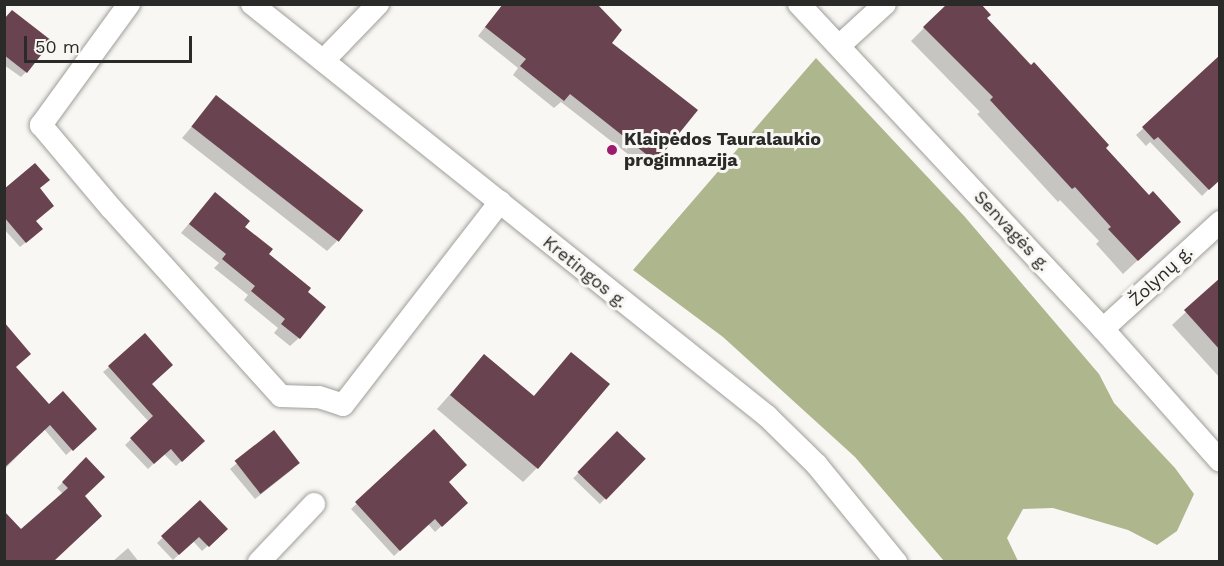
<!DOCTYPE html>
<meta charset="utf-8">
<style>
body{margin:0}
#map{position:relative;width:1224px;height:566px;overflow:hidden;background:#f8f7f3;font-family:"Work Sans",sans-serif}
div>[style]{position:absolute}
[style*='--x']{left:calc(var(--x)*1px);top:calc(var(--y)*1px);width:calc(var(--w)*1px);rotate:calc(var(--a)*1deg)}
.forest>*{inset:0;background:#aeb68d}
.shadow>*{inset:0;background:#0003;transform-origin:0 0}
.building>*{inset:0;background:#694350;transform-origin:0 0}
.roads{filter:drop-shadow(0 0 2px #9f9e9a) drop-shadow(0 0 2px #9f9e9a)}
.minor>*{height:22px;margin:-11px;padding:0 11px;transform-origin:11px;border-radius:11px;background:#fff}
.dots>*{width:16px;height:16px;translate:-50% -50%;box-sizing:border-box;border:3px solid #f8f7f3;border-radius:50%}
span{translate:-50% -50%;white-space:nowrap;text-align:center;line-height:1.15;-webkit-text-stroke:6px #f8f7f3;paint-order:stroke}
.poi-label{font-size:18px;color:#2a2a28;font-weight:700}
.left{translate:0 -50%;text-align:left}
.street-label{font-size:18px;color:#2a2a28}
.frame{position:absolute;inset:0;border:6px solid #2a2a28;pointer-events:none}
.scale{position:absolute;left:24px;top:36px;width:168px;height:27px;box-sizing:border-box;border:3px solid #2a2a28;border-top:0;padding-left:8px;font-size:18px;line-height:21px;white-space:nowrap;color:#2a2a28;-webkit-text-stroke:4px #f8f7f3;paint-order:stroke}
</style>
<div id="map">
<div class="forest">
<i style="clip-path:polygon(816px 58px,965px 217px,1099px 374px,1114px 403px,1175px 468px,1194px 494px,1177px 531px,1157px 545px,1128px 530px,1053px 508px,1023px 509px,1007px 538px,1018px 561px,944px 561px,855px 457px,723px 337px,633px 270px)"></i>
</div>
<div class="shadow">
<i style="clip-path:polygon(503px 4px,610px 43px,655px 161px,647px 169px,561px 102px,554px 108px,513px 75px,518px 68px,478px 36px)"></i>
<i style="clip-path:polygon(985px 19px,1104px 148px,1165px 235px,1123px 274px,1096px 244px,1099px 241px,1060px 200px,1058px 202px,977px 114px,980px 112px,911px 41px,924px 28px)"></i>
<i style="clip-path:polygon(4px 20px,26px 72px,21px 77px,4px 65px)"></i>
<i style="clip-path:polygon(1220px 57px,1220px 178px,1202px 196px,1150px 142px,1146px 146px,1136px 135px)"></i>
<i style="clip-path:polygon(217px 97px,337px 241px,327px 251px,182px 138px)"></i>
<i style="clip-path:polygon(38px 189px,35px 235px,20px 247px,4px 229px,4px 191px)"></i>
<i style="clip-path:polygon(207px 202px,243px 227px,267px 254px,299px 338px,290px 346px,274px 333px,278px 328px,244px 300px,248px 295px,214px 268px,219px 263px,181px 233px)"></i>
<i style="clip-path:polygon(1220px 280px,1220px 378px,1172px 325px)"></i>
<i style="clip-path:polygon(4px 325px,15px 367px,49px 406px,90px 434px,66px 455px,44px 429px,4px 470px)"></i>
<i style="clip-path:polygon(571px 354px,537px 468px,523px 482px,437px 409px,484px 356px,533px 397px)"></i>
<i style="clip-path:polygon(109px 367px,150px 384px,203px 441px,176px 466px,164px 454px,148px 469px,125px 445px,149px 422px,103px 372px)"></i>
<i style="clip-path:polygon(274px 432px,293px 469px,255px 499px,230px 469px)"></i>
<i style="clip-path:polygon(434px 432px,447px 482px,466px 503px,435px 532px,428px 524px,394px 556px,351px 509px)"></i>
<i style="left:617px;top:433px;width:37px;height:63px;rotate:44deg"></i>
<i style="clip-path:polygon(86px 459px,83px 496px,100px 516px,52px 562px,4px 562px,4px 527px,21px 531px,63px 494px,57px 488px)"></i>
<i style="clip-path:polygon(200px 502px,226px 529px,202px 551px,193px 541px,173px 560px,157px 543px)"></i>
<i style="clip-path:polygon(128px 548px,139px 562px,112px 562px)"></i>
</div>
<div class="building">
<i style="clip-path:polygon(503px 4px,597px 4px,622px 30px,612px 43px,698px 110px,656px 162px,570px 94px,564px 101px,520px 66px,526px 59px,485px 27px)"></i>
<i style="clip-path:polygon(947px 4px,981px 4px,991px 15px,987px 18px,1031px 65px,1034px 62px,1109px 145px,1106px 148px,1149px 195px,1153px 191px,1181px 222px,1138px 261px,1108px 229px,1111px 227px,1075px 187px,1072px 189px,990px 100px,993px 97px,923px 27px)"></i>
<i style="clip-path:polygon(12px 10px,52px 41px,27px 73px,4px 55px,4px 19px)"></i>
<i style="clip-path:polygon(1220px 55px,1220px 180px,1209px 190px,1158px 137px,1154px 140px,1142px 127px)"></i>
<i style="left:216px;top:95px;width:187px;height:40px;rotate:38deg"></i>
<i style="clip-path:polygon(35px 163px,50px 180px,40px 188px,54px 206px,36px 221px,43px 229px,26px 243px,4px 217px,4px 189px)"></i>
<i style="clip-path:polygon(215px 192px,250px 221px,245px 227px,273px 249px,269px 254px,311px 288px,308px 292px,326px 307px,300px 339px,281px 324px,285px 319px,251px 291px,255px 286px,222px 259px,226px 254px,189px 224px)"></i>
<i style="clip-path:polygon(1220px 278px,1220px 350px,1184px 310px)"></i>
<i style="clip-path:polygon(4px 322px,31px 354px,16px 367px,49px 404px,63px 391px,97px 429px,73px 451px,50px 425px,4px 468px)"></i>
<i style="clip-path:polygon(145px 333px,173px 365px,152px 384px,205px 441px,182px 462px,171px 449px,154px 464px,130px 438px,153px 416px,108px 366px)"></i>
<i style="clip-path:polygon(571px 352px,610px 384px,538px 469px,450px 395px,484px 354px,534px 396px)"></i>
<i style="clip-path:polygon(434px 429px,467px 465px,449px 482px,468px 503px,442px 527px,435px 519px,400px 551px,355px 502px)"></i>
<i style="left:274px;top:430px;width:42px;height:50px;rotate:52deg"></i>
<i style="left:617px;top:431px;width:40px;height:57px;rotate:44deg"></i>
<i style="clip-path:polygon(86px 457px,105px 477px,85px 496px,102px 516px,54px 561px,4px 561px,4px 511px,21px 529px,68px 488px,62px 482px)"></i>
<i style="clip-path:polygon(200px 500px,228px 529px,209px 547px,199px 537px,179px 555px,161px 536px)"></i>
</div>
<div class="roads">
<div class="minor">
<i style="--x:129;--y:4;--w:150;--a:126"></i>
<i style="--x:41;--y:125;--w:109;--a:49.9"></i>
<i style="--x:111;--y:208;--w:253;--a:47.9"></i>
<i style="--x:281;--y:396;--w:38;--a:2"></i>
<i style="--x:319;--y:397;--w:25;--a:18"></i>
<i style="--x:343;--y:405;--w:257;--a:-52.3"></i>
<i style="--x:252;--y:4;--w:660;--a:38.66"></i>
<i style="--x:767;--y:416;--w:69;--a:44.4"></i>
<i style="--x:816;--y:464;--w:127;--a:50.8"></i>
<i style="--x:799;--y:4;--w:445;--a:46.9"></i>
<i style="--x:1103;--y:329;--w:176;--a:48.4"></i>
<i style="--x:839;--y:46;--w:62;--a:-42.4"></i>
<i style="--x:324;--y:60;--w:78;--a:-46"></i>
<i style="--x:1103;--y:329;--w:159;--a:-42.4"></i>
<i style="--x:259;--y:562;--w:80;--a:-46.5"></i>
</div>
</div>
<div class="dots">
<i style="left:612px;top:150px;background:#9d1b6e"></i>
</div>
<div class="poi-label">
<span class="left" style="left:624px;top:150px">Klaipėdos Tauralaukio<br>progimnazija</span>
</div>
<div class="street-label">
<span style="left:1012px;top:231px;rotate:47deg">Senvagės g.</span>
<span style="left:585px;top:272px;rotate:39deg">Kretingos g.</span>
<span style="left:1161px;top:276px;rotate:-43deg">Žolynų g.</span>
</div>
<div class="frame"></div>
<div class="scale">50 m</div>
</div>
